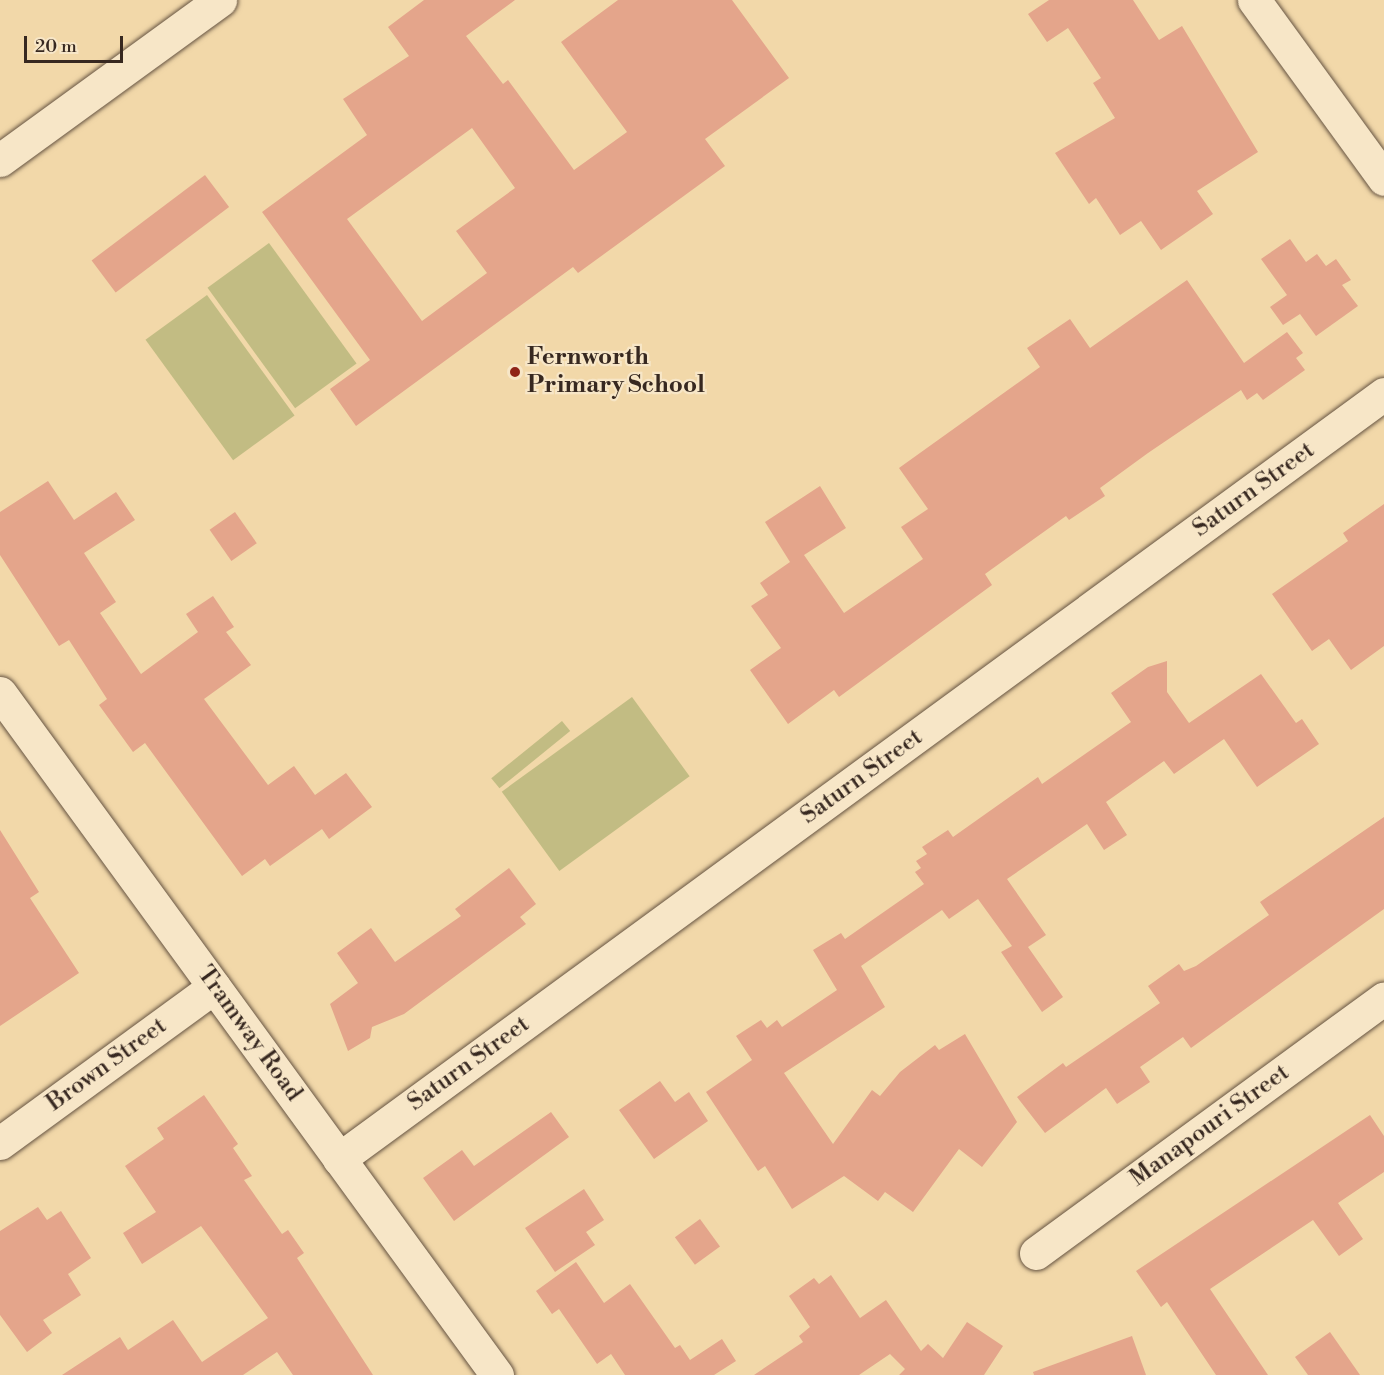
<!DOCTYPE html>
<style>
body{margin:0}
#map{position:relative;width:1384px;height:1375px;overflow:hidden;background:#f2d8a9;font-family:"Libre Bodoni",serif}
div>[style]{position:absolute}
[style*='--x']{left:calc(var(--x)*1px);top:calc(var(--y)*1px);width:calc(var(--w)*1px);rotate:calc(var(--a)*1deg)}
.green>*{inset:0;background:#c2bc83;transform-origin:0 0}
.building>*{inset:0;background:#e4a58b;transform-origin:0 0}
.roads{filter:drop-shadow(0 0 2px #665442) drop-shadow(0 0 2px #665442)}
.minor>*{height:33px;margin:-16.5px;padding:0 16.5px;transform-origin:16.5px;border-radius:16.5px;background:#f7e6c7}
.tertiary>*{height:33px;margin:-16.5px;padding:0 16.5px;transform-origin:16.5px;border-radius:16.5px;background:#f7e6c7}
.dots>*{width:16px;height:16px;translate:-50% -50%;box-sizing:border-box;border:3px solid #f7e6c7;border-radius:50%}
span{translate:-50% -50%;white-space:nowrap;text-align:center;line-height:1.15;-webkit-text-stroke:4.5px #f7e6c7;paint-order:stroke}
.poi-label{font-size:24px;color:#372820;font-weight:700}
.left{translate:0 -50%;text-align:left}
.street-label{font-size:24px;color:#372820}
.scale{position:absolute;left:24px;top:36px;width:99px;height:27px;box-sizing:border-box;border:3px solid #372820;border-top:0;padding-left:8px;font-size:18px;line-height:21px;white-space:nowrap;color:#372820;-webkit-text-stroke:4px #f7e6c7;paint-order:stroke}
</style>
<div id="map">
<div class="green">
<i style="left:269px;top:243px;width:149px;height:76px;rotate:54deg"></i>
<i style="left:207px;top:295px;width:149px;height:76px;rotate:54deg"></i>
<i style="left:632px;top:697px;width:98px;height:161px;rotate:54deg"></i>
<i style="left:562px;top:721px;width:13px;height:91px;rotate:51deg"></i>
</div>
<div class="building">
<i style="clip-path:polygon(evenodd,424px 0,515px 0,466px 36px,503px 84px,508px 80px,574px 170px,627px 132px,561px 42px,618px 0,732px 0,789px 78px,705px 139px,725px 166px,578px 273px,573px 267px,356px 426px,330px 389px,370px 360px,262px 212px,367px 135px,343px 99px,409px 56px,388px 27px,424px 0,472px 128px,515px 188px,456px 231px,487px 273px,422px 321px,347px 219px,472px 128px)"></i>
<i style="clip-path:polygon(1049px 0,1133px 0,1159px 40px,1182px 26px,1258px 152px,1197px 191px,1213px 214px,1161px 250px,1141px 221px,1120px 235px,1096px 198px,1089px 204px,1055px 153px,1115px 118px,1093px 83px,1101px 78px,1068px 28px,1047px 42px,1028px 14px)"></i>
<i style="left:205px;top:175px;width:40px;height:142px;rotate:53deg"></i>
<i style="clip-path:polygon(1290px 239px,1306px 262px,1317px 254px,1326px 266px,1336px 259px,1351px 280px,1342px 285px,1358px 306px,1316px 336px,1300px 314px,1283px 325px,1270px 307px,1287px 295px,1261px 259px)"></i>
<i style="clip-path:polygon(1187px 280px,1244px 363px,1287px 332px,1303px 353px,1296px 358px,1305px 370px,1263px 400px,1257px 393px,1247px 400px,1241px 390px,1148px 453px,1100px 488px,1105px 496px,1069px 520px,1066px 516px,985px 574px,992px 585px,839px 697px,834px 690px,788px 724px,750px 670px,781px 648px,751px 606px,768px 595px,760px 583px,790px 562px,765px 522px,820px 486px,846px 528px,804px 555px,844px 613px,923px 559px,901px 527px,928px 509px,899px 468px,1040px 367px,1027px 348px,1070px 319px,1090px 348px)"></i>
<i style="clip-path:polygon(48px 481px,74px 520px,116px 492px,135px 520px,84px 553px,116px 602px,100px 613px,141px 674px,198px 632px,186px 614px,213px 596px,234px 627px,226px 632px,251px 665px,204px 699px,268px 785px,294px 766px,315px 795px,346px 773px,372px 807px,329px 839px,322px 829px,270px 866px,265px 859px,242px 876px,145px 743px,133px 752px,99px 705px,107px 699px,69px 640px,59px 646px,0 555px,0 512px)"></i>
<i style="clip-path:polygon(1384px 504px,1384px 646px,1351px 670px,1329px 639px,1312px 651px,1272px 594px,1348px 541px,1343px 533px)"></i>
<i style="left:235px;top:512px;width:38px;height:31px;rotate:55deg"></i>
<i style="clip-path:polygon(1167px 661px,1167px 692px,1189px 723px,1261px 674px,1296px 723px,1302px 719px,1319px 744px,1257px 787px,1224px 739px,1174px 774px,1164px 761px,1106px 802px,1127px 835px,1104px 850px,1087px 824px,1007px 879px,1046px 935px,1028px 947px,1063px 997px,1042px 1012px,1001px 952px,1012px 946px,978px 899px,949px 919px,942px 910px,861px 966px,885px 1007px,784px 1073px,833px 1144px,872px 1090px,880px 1096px,900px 1072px,935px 1045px,939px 1050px,965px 1034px,1017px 1122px,982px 1167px,959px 1149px,913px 1212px,885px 1192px,878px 1201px,844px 1176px,792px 1209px,765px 1166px,758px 1171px,706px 1092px,752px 1060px,736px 1036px,761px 1020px,767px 1028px,777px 1020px,782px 1027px,837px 990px,813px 950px,841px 933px,845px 939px,924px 884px,915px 872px,921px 868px,916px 861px,927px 854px,922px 847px,948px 830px,953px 837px,1038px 777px,1042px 784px,1131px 722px,1111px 693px,1148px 667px)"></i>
<i style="clip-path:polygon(1384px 817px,1384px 909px,1191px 1048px,1183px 1037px,1140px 1067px,1150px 1082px,1117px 1104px,1106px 1088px,1045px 1133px,1017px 1097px,1063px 1063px,1066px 1067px,1160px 1003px,1148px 986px,1179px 964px,1184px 971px,1196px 966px,1269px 915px,1260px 902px)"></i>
<i style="clip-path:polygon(0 830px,39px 892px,30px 898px,79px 973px,0 1026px)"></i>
<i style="clip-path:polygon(509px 868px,536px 904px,520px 917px,526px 924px,404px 1014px,372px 1027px,370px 1038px,348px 1051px,330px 1004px,358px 983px,337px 953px,371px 928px,395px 962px,461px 916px,455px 909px)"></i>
<i style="clip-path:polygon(660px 1081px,675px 1102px,689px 1092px,708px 1121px,654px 1159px,619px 1110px)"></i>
<i style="clip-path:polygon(204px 1095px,238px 1144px,233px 1148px,252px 1176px,244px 1180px,282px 1234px,288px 1230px,304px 1253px,297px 1258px,373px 1375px,293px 1375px,277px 1352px,243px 1375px,62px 1375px,120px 1337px,128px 1350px,173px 1320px,202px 1362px,268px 1318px,201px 1226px,142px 1264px,123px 1233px,156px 1212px,125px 1166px,164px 1139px,157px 1128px)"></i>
<i style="clip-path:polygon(551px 1112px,569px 1137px,454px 1221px,423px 1178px,462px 1150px,474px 1166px)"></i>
<i style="clip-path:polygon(1370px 1115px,1384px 1136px,1384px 1172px,1338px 1203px,1363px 1239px,1339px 1256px,1313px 1220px,1210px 1289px,1268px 1375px,1216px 1375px,1167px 1302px,1161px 1307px,1136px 1271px)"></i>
<i style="clip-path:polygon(584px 1189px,604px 1220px,586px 1232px,595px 1245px,555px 1272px,525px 1228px)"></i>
<i style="clip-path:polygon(38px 1207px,47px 1220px,61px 1211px,91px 1258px,68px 1274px,81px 1295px,43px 1320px,52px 1333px,27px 1352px,0 1315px,0 1231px)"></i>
<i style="left:700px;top:1219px;width:34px;height:31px;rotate:54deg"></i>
<i style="clip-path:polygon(576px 1262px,604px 1303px,630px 1284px,675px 1348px,680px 1345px,690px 1360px,722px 1339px,736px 1361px,714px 1375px,625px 1375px,611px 1354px,597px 1364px,559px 1309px,552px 1314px,536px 1291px)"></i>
<i style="clip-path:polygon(831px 1275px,860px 1318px,886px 1300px,921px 1351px,928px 1344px,943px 1358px,967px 1322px,1003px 1346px,984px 1375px,899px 1375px,905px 1369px,890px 1354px,859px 1375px,754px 1375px,803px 1342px,799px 1336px,810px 1327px,789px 1296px,814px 1278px,819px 1284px)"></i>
<i style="clip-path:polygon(1330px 1332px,1360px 1375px,1308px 1375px,1295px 1357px)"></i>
<i style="clip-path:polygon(1132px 1336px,1146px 1375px,1034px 1375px,1033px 1372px)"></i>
</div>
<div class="roads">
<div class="minor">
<i style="--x:1254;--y:0;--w:221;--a:54"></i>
<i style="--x:339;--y:1159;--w:1295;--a:-36.21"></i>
<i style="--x:1036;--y:1253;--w:431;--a:-36.2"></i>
</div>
<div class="tertiary">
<i style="--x:0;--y:160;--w:272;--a:-36"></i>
<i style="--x:0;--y:693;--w:844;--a:53.92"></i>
<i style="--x:0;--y:1143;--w:265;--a:-36.1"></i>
</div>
</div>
<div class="dots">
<i style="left:515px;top:372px;background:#8f2418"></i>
</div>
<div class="poi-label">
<span class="left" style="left:527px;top:372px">Fernworth<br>Primary School</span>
</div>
<div class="street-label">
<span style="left:1254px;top:490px;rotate:-36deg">Saturn Street</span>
<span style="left:862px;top:777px;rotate:-36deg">Saturn Street</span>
<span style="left:249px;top:1034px;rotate:54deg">Tramway Road</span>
<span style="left:469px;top:1064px;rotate:-36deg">Saturn Street</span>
<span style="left:107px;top:1065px;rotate:-36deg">Brown Street</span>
<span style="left:1210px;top:1126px;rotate:-36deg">Manapouri Street</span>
</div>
<div class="scale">20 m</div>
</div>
